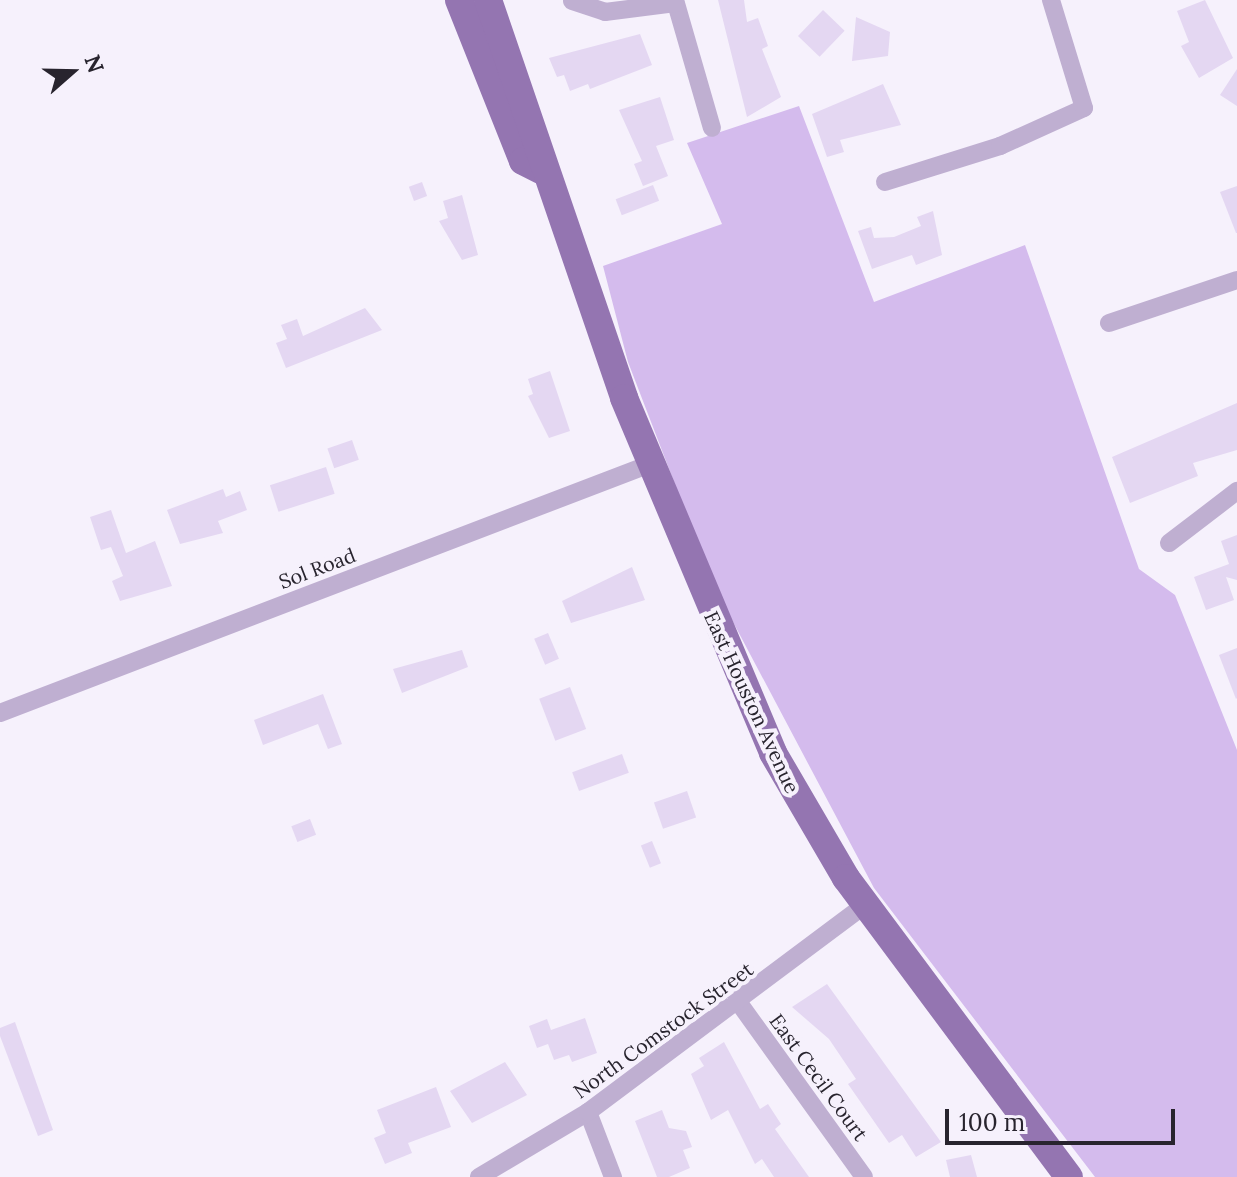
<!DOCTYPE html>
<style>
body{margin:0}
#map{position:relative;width:1237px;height:1177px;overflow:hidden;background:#f6f1fc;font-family:Lora,serif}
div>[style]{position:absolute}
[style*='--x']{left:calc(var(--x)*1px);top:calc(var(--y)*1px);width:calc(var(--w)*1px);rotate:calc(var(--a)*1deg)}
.green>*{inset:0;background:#d4bbed}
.building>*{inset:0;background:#e4d7f2;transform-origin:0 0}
.minor>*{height:18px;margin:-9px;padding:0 9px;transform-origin:9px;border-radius:9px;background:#bfafd1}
.primary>*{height:28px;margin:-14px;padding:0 14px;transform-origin:14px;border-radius:14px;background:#9475b1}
span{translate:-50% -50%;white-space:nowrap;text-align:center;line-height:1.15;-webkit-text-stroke:8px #f6f1fc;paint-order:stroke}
.street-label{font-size:20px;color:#28242e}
.north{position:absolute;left:32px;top:32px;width:80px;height:80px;-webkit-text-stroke:6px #f6f1fc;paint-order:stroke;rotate:70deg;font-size:22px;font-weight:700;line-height:32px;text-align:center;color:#28242e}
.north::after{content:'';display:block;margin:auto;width:28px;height:36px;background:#28242e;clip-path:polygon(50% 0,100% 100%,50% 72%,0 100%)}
.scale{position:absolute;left:945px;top:1109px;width:230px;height:36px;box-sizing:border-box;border:4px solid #28242e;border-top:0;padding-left:10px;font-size:24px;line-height:28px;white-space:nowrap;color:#28242e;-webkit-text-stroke:6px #f6f1fc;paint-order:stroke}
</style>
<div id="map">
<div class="green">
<i style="clip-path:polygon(799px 106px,874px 302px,1025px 245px,1139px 569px,1175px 595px,1237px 750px,1237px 1177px,1095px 1177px,874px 888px,714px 586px,628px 362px,603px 266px,722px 224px,687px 143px)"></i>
</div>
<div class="building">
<i style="clip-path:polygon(718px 0,744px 0,747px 22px,758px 18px,768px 46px,762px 49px,781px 97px,747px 117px)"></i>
<i style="clip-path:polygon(1205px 0,1233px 58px,1199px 78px,1181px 46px,1189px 42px,1177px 11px)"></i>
<i style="left:823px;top:10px;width:30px;height:36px;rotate:44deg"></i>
<i style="clip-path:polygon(856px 17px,890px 32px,888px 56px,852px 61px)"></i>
<i style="clip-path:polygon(640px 34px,652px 65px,590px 89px,588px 84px,570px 91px,564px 75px,557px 77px,549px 58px)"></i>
<i style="clip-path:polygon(1237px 69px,1237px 106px,1220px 95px)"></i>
<i style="clip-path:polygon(883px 84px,901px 125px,840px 140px,844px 152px,827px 157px,812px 114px)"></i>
<i style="clip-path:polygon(660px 97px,674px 140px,656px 146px,668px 176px,643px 186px,634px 164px,642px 161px,619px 110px)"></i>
<i style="left:422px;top:182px;width:15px;height:14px;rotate:70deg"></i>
<i style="left:653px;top:185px;width:17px;height:40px;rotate:69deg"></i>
<i style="clip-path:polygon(1237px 186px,1237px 233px,1236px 233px,1220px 192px)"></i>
<i style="clip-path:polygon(462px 195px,478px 255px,462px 260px,439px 221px,448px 218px,443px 201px)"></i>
<i style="clip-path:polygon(933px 211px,942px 255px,916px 265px,912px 255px,872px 269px,858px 231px,871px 227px,874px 238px,894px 237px,921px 226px,917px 217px)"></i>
<i style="clip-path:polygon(365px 308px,382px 330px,286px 368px,276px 343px,287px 339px,281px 325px,297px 319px,303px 336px)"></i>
<i style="clip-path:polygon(550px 371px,570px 431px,549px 438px,528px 396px,533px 394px,528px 379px)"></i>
<i style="clip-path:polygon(1237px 403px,1237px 450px,1193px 463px,1198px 476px,1130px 503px,1112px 457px)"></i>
<i style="left:352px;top:440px;width:21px;height:26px;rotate:71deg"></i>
<i style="left:326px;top:467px;width:28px;height:59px;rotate:72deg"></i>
<i style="clip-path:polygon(223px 489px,226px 497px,240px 491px,247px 510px,218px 521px,223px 533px,180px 544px,167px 510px)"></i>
<i style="clip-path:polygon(111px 510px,126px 553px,155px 541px,172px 586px,120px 601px,112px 581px,123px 576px,111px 547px,101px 550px,90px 517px)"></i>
<i style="clip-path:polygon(1237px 535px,1237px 580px,1226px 577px,1234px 600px,1206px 610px,1194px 577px,1229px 564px,1221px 541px)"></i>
<i style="clip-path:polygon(632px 567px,645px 600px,571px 623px,562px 601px)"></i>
<i style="left:548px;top:633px;width:28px;height:15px;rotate:67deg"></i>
<i style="clip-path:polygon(1237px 648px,1237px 698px,1236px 699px,1219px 655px)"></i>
<i style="clip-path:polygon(462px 650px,468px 667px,402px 693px,393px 669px)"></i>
<i style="left:570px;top:687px;width:45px;height:33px;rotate:69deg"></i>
<i style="clip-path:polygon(323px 694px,342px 744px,328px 749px,318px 724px,263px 745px,254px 720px)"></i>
<i style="left:622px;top:754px;width:20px;height:53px;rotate:70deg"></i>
<i style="left:687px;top:791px;width:28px;height:35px;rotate:71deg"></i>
<i style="left:310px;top:819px;width:17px;height:20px;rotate:69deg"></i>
<i style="left:652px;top:841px;width:24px;height:12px;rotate:68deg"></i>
<i style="clip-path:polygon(827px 984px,941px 1142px,916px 1157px,902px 1135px,889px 1143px,848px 1084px,856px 1079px,829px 1039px,792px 1007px)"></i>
<i style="clip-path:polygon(585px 1018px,597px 1053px,572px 1062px,569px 1055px,554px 1060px,548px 1044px,537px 1048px,529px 1026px,547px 1019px,551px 1030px)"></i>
<i style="clip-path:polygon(15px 1022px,53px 1130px,38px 1136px,0 1036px,0 1028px)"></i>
<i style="clip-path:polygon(724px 1042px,760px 1109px,768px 1104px,781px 1124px,775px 1129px,809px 1177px,774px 1177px,762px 1159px,755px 1164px,728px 1110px,711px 1120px,691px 1074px,704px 1066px,699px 1058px)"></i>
<i style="clip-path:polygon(505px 1062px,527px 1095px,472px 1123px,450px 1091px)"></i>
<i style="clip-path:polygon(436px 1087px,451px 1127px,408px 1143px,412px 1153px,385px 1164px,374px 1138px,386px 1133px,377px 1110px)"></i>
<i style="clip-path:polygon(662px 1110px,669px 1128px,686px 1131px,692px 1147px,683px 1150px,690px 1168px,669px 1177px,657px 1177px,635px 1121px)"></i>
<i style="clip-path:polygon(971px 1155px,977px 1177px,950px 1177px,946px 1160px)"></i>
</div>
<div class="minor">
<i style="--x:675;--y:0;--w:133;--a:73.9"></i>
<i style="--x:572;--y:1;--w:35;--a:18"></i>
<i style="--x:605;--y:12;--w:71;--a:-7.3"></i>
<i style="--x:885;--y:182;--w:121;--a:-17.4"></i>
<i style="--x:1000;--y:146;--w:92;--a:-24.3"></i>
<i style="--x:1084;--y:108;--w:113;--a:-107"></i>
<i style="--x:1109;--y:323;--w:135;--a:-18.6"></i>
<i style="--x:1169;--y:543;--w:86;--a:-37.4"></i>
<i style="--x:0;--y:713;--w:696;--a:-20.96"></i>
<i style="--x:739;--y:1003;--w:214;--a:54.3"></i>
<i style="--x:588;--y:1112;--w:70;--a:69"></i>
<i style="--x:479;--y:1177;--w:127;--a:-30.8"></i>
<i style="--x:588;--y:1112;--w:346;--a:-36.8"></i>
</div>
<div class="primary">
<i style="--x:459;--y:0;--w:173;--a:68.3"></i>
<i style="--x:523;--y:161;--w:20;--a:27"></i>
<i style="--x:488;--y:0;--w:421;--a:71.1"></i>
<i style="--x:624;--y:398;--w:385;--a:67.2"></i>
<i style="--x:773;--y:753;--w:145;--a:59.7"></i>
<i style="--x:846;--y:878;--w:373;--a:53.3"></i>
</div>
<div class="street-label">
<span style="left:317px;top:568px;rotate:-21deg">Sol Road</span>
<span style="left:752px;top:702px;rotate:65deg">East Houston Avenue</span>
<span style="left:663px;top:1030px;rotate:-36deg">North Comstock Street</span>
<span style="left:819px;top:1077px;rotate:54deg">East Cecil Court</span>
</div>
<div class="north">N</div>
<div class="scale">100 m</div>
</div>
